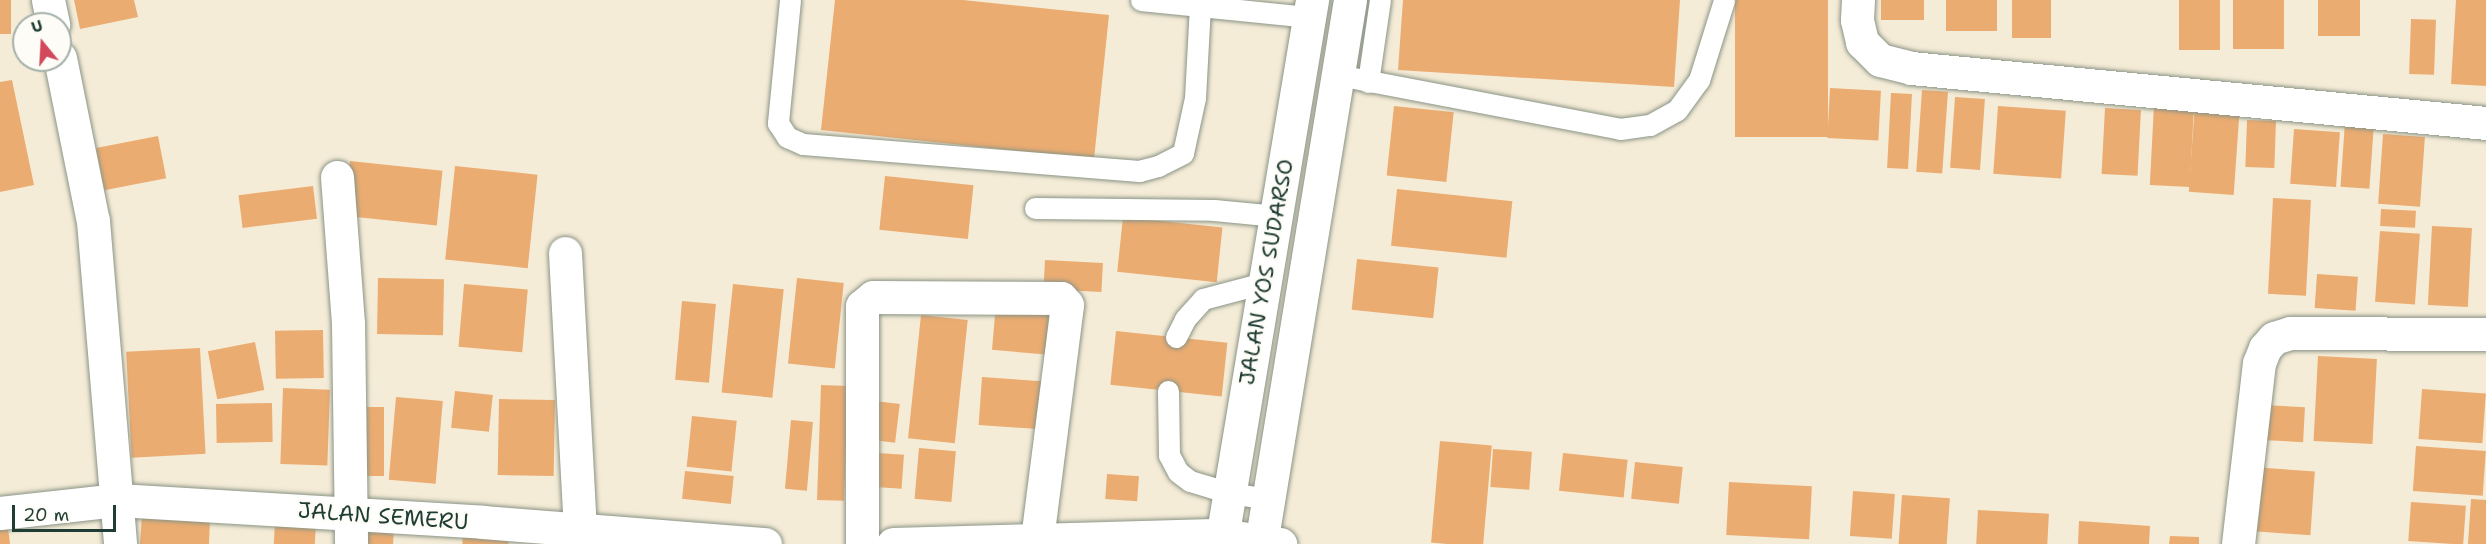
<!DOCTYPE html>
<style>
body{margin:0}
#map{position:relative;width:2486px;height:544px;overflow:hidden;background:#f5ecd7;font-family:"Shantell Sans",sans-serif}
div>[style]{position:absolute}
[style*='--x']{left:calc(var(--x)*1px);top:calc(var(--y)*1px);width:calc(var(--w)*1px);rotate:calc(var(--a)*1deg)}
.building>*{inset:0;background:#ebac71;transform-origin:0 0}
.roads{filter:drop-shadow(0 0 2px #8a9486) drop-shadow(0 0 2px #8a9486)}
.service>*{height:21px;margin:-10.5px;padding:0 10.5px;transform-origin:10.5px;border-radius:10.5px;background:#fff}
.minor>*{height:33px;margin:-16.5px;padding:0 16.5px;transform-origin:16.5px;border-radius:16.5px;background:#fff}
.trunk>*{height:33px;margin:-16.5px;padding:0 16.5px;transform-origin:16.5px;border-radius:16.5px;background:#fff}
span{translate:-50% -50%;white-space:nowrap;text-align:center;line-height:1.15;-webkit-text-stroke:5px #fdfcf7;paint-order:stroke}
.street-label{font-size:22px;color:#1f3d34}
.north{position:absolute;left:12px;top:12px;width:60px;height:60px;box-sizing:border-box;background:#fdfcf7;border:2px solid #a4b0a9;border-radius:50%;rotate:342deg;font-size:16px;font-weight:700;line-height:24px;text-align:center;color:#1f3d34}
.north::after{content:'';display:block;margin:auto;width:21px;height:27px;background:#d1495b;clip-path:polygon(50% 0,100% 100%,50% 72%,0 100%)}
.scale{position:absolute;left:12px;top:505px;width:104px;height:27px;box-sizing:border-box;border:3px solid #1f3d34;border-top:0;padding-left:8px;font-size:18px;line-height:21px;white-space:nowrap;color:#1f3d34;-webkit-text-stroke:4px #fdfcf7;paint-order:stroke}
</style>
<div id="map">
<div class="building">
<i style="left:0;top:0;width:11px;height:34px"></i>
<i style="clip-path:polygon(74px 0,134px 0,138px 17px,80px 29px)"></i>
<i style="clip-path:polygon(835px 0,963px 0,1109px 15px,1094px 159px,821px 130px)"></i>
<i style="clip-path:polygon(1403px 0,1680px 0,1674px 87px,1398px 70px)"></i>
<i style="left:1735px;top:0;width:93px;height:137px"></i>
<i style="left:1881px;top:0;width:43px;height:20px"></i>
<i style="left:1946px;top:0;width:51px;height:31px"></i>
<i style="left:2012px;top:0;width:39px;height:38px"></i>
<i style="left:2179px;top:0;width:41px;height:50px"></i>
<i style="left:2233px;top:0;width:51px;height:49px"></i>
<i style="left:2318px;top:0;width:42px;height:36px"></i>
<i style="clip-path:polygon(2456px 0,2486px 0,2486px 86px,2451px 84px)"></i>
<i style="left:2411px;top:19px;width:25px;height:55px;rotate:2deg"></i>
<i style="clip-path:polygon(12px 80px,34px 185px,0 192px,0 82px)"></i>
<i style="left:1830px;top:88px;width:51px;height:50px;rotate:3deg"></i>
<i style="left:1922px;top:90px;width:26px;height:82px;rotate:4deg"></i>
<i style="left:1891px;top:93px;width:21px;height:75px;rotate:3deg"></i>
<i style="left:1955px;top:97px;width:30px;height:71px;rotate:4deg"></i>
<i style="left:2195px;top:103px;width:45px;height:89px;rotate:4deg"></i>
<i style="left:2154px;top:105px;width:40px;height:80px;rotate:3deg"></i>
<i style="left:1394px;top:106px;width:60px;height:70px;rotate:6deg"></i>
<i style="left:1998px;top:106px;width:68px;height:68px;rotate:4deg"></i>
<i style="left:2105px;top:108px;width:36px;height:66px;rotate:3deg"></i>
<i style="left:2247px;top:120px;width:29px;height:47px;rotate:2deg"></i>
<i style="left:2345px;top:122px;width:29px;height:65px;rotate:4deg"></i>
<i style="left:2294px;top:129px;width:46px;height:55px;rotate:4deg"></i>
<i style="left:2383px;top:134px;width:42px;height:70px;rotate:4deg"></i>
<i style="left:158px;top:136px;width:43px;height:63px;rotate:79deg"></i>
<i style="left:350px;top:161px;width:93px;height:55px;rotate:6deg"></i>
<i style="left:455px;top:166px;width:83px;height:94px;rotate:6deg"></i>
<i style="left:885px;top:176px;width:89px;height:54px;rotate:6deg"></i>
<i style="left:313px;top:186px;width:33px;height:75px;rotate:83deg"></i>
<i style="left:1397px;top:189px;width:116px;height:57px;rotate:6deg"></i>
<i style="left:2273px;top:198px;width:38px;height:96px;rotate:3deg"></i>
<i style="left:2381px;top:209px;width:35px;height:17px;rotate:3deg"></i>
<i style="left:1123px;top:217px;width:100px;height:55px;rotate:6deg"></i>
<i style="left:2432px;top:226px;width:40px;height:79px;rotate:3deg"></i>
<i style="left:2380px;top:231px;width:40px;height:71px;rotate:4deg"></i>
<i style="left:1357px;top:259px;width:82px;height:51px;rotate:6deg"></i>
<i style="left:1045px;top:260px;width:58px;height:29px;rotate:3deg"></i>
<i style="left:2317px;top:274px;width:41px;height:34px;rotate:4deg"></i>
<i style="left:378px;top:278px;width:66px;height:56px;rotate:1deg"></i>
<i style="left:797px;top:278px;width:47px;height:86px;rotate:6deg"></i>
<i style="left:464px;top:284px;width:64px;height:63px;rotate:5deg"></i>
<i style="left:733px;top:284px;width:51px;height:109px;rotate:6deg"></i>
<i style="left:682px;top:301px;width:34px;height:79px;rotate:5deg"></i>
<i style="left:996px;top:304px;width:54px;height:46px;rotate:5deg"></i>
<i style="left:921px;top:315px;width:47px;height:124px;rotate:6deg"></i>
<i style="left:323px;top:330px;width:48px;height:48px;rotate:89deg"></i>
<i style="left:1116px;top:331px;width:112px;height:54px;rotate:6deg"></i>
<i style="left:255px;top:342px;width:49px;height:48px;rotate:79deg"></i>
<i style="left:200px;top:348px;width:106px;height:74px;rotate:87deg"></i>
<i style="left:2318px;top:356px;width:59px;height:85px;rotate:3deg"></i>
<i style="left:982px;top:377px;width:60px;height:48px;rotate:4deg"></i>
<i style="left:821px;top:385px;width:27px;height:115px;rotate:2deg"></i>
<i style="left:283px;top:388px;width:47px;height:76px;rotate:2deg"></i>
<i style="left:2422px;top:389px;width:64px;height:50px;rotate:4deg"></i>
<i style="left:455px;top:391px;width:38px;height:37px;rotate:6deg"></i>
<i style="left:396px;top:397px;width:47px;height:83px;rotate:5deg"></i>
<i style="left:499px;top:399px;width:56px;height:76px;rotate:1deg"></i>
<i style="left:875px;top:401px;width:25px;height:39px;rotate:7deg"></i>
<i style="left:272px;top:403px;width:39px;height:56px;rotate:89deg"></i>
<i style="left:2263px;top:405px;width:42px;height:35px;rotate:3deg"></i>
<i style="left:367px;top:407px;width:17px;height:69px"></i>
<i style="left:692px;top:416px;width:45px;height:51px;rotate:6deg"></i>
<i style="left:791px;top:420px;width:22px;height:69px;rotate:5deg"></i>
<i style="left:1440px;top:441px;width:52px;height:102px;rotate:5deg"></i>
<i style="left:2416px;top:446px;width:70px;height:45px;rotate:4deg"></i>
<i style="left:919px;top:448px;width:37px;height:51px;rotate:5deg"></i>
<i style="left:1493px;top:449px;width:39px;height:38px;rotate:4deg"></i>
<i style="left:878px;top:453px;width:26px;height:34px;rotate:4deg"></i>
<i style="left:1563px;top:453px;width:65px;height:38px;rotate:6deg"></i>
<i style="left:1635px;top:462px;width:48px;height:37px;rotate:6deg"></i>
<i style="left:2252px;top:467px;width:63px;height:64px;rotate:4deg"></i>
<i style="left:685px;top:471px;width:49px;height:28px;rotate:6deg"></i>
<i style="left:1107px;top:474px;width:32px;height:25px;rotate:4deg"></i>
<i style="left:1729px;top:482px;width:83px;height:53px;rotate:3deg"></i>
<i style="left:1853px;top:491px;width:42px;height:45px;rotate:4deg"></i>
<i style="left:1902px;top:495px;width:48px;height:49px;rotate:4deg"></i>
<i style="clip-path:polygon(2471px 499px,2486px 500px,2486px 544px,2468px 544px)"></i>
<i style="left:2411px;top:502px;width:55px;height:39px;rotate:4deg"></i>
<i style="left:1978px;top:510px;width:71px;height:34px;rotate:3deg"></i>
<i style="clip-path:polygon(142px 514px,210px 519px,209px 544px,140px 544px)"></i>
<i style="left:275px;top:521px;width:41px;height:23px;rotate:3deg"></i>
<i style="clip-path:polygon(2079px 521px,2150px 526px,2149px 544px,2078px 544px)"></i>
<i style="left:358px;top:525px;width:36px;height:19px;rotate:3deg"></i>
<i style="left:463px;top:527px;width:46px;height:17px;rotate:2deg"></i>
<i style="clip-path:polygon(8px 528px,10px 544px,0 544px,0 529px)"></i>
<i style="clip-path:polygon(2170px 536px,2199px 537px,2199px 544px,2169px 544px)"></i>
</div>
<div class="roads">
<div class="service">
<i style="--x:790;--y:0;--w:124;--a:95.6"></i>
<i style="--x:778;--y:123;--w:17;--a:57"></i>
<i style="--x:787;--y:137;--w:17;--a:24"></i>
<i style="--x:803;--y:144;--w:337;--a:4.6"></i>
<i style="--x:1139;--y:171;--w:20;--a:-15"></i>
<i style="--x:1158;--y:166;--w:28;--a:-27"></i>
<i style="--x:1183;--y:153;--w:56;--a:-77.7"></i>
<i style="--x:1195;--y:98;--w:92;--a:-86.9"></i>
<i style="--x:1141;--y:0;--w:169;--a:5.8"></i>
<i style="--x:1338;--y:75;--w:287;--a:10.8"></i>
<i style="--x:1620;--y:129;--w:30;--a:-8"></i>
<i style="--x:1650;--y:125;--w:31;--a:-29"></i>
<i style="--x:1677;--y:110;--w:37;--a:-54"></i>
<i style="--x:1699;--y:80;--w:84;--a:-72.6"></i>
<i style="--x:1368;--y:82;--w:83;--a:-81.7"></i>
<i style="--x:1035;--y:208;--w:179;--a:0.6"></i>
<i style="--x:1214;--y:210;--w:63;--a:5.4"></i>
<i style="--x:1176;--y:337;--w:20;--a:-63"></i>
<i style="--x:1185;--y:319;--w:27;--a:-48"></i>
<i style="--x:1203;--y:299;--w:62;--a:-14.9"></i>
<i style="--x:1168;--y:391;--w:64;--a:89.1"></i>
<i style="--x:1169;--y:455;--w:19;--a:62"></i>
<i style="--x:1178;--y:472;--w:15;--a:37"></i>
<i style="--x:1190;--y:481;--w:42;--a:16.7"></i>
<i style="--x:1230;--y:493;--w:38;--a:9"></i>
</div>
<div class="minor">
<i style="--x:48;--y:0;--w:25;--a:78"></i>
<i style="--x:1858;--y:0;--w:20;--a:93"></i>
<i style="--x:1857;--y:20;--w:23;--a:77"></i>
<i style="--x:1862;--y:42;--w:25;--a:45"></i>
<i style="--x:1880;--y:60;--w:32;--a:14"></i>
<i style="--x:1911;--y:68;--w:578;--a:5.46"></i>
<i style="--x:60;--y:58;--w:166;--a:78.6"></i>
<i style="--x:93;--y:221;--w:324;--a:85.2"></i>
<i style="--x:337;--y:177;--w:146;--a:85.7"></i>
<i style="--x:348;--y:323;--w:221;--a:89.2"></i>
<i style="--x:565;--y:253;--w:278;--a:86.9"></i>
<i style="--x:0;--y:513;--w:119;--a:-6.3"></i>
<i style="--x:118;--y:500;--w:366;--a:3.4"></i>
<i style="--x:483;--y:522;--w:283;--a:4.5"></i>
<i style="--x:862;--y:544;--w:238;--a:-90"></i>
<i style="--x:862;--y:306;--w:14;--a:-39"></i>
<i style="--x:873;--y:297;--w:188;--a:0.3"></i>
<i style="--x:1061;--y:298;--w:9;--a:49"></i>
<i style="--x:1067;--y:305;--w:237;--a:97.3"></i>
<i style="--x:893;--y:544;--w:329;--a:-1.6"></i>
<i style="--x:1222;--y:535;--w:59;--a:8.8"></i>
<i style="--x:2238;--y:544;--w:182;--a:-83.4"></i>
<i style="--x:2259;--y:363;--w:16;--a:-68"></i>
<i style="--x:2265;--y:348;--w:13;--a:-48"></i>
<i style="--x:2274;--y:338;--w:17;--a:-17"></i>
<i style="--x:2290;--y:333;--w:196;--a:0.3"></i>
</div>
<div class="trunk">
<i style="--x:1221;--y:544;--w:552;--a:-80.5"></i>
<i style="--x:1261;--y:544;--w:551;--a:-80.71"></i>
</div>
</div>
<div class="street-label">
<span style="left:1266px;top:272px;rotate:-80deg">JALAN YOS SUDARSO</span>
<span style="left:383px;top:516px;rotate:4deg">JALAN SEMERU</span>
</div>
<div class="north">U</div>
<div class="scale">20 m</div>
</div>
